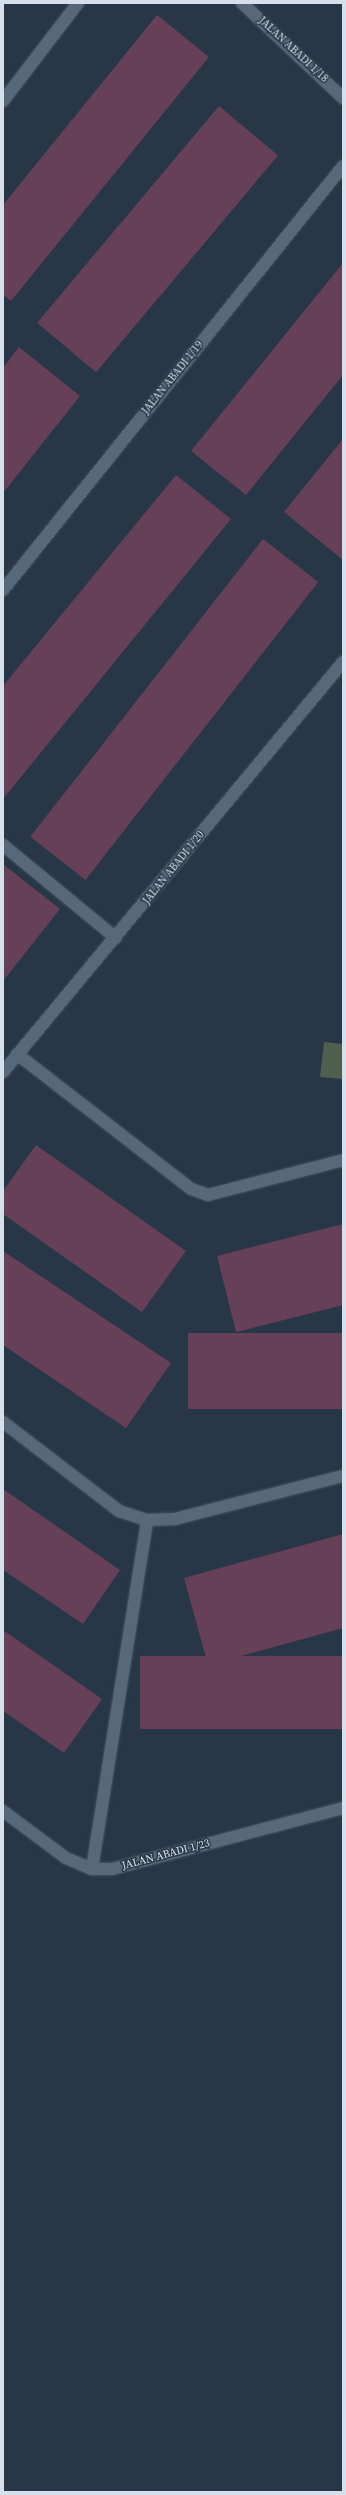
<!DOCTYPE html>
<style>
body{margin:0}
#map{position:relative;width:346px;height:2495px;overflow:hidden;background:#273747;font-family:"Source Serif 4",serif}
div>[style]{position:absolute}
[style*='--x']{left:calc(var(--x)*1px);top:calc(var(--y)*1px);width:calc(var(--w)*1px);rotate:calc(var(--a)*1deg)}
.green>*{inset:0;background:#4e5f4d}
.building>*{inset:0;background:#664056;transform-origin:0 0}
.roads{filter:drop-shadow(0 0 1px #475461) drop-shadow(0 0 1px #475461)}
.minor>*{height:12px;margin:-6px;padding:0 6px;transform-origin:6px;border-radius:6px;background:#57687a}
span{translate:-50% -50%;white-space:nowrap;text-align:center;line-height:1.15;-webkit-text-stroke:3px #273747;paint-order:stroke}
.street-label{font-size:11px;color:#d6e0ea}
.frame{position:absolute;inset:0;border:4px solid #d6e0ea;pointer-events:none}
</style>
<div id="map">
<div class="green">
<i style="clip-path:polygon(324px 1042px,343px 1044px,343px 1079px,320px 1077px)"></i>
</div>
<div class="building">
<i style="clip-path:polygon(157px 15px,209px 57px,11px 301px,3px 295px,3px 205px)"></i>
<i style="left:219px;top:106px;width:77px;height:283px;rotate:40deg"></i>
<i style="clip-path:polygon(343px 263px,343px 375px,246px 495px,191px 451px)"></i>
<i style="clip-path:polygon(19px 347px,80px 396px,3px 493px,3px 368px)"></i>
<i style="clip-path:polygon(343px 439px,343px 560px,284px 512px)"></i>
<i style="clip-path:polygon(176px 475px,231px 519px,3px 799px,3px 686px)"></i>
<i style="left:263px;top:539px;width:70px;height:378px;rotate:38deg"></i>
<i style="clip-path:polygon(3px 864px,60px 909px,3px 981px)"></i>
<i style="clip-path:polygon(36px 1145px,186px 1251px,142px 1312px,3px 1214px,3px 1191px)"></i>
<i style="clip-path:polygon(343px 1224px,343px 1305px,236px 1332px,217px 1256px)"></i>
<i style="clip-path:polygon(3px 1251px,171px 1363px,126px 1428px,3px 1345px)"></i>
<i style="left:343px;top:1333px;width:76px;height:155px;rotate:90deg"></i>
<i style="clip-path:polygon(3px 1489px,120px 1570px,83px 1624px,3px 1570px)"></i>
<i style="clip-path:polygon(343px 1534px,343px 1628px,208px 1665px,184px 1578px)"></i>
<i style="clip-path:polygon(3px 1630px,102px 1699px,64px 1753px,3px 1711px)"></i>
<i style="left:343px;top:1656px;width:73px;height:203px;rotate:90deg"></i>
</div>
<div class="roads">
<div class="minor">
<i style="--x:242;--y:3;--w:139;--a:43.2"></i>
<i style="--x:3;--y:101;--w:123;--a:-52.6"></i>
<i style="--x:3;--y:590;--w:543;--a:-51.27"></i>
<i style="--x:3;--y:845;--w:146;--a:39.5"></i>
<i style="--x:17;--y:1054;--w:220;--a:37.8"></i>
<i style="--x:191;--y:1189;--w:18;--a:19"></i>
<i style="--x:208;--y:1195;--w:139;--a:-14.5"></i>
<i style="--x:3;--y:1072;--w:533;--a:-50.33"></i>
<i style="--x:3;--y:1422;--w:146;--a:37.5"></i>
<i style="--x:119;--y:1511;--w:29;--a:18"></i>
<i style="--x:147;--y:1520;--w:28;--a:-2"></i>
<i style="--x:175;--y:1519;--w:173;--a:-14.4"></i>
<i style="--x:3;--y:1811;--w:79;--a:36.7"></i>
<i style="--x:66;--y:1858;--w:28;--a:23"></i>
<i style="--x:92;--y:1869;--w:20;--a:0"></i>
<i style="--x:112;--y:1869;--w:239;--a:-14.8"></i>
<i style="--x:92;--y:1869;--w:353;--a:-81"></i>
</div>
</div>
<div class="street-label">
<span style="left:293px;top:50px;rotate:43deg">JALAN ABADI 1/18</span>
<span style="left:173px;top:378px;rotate:-51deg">JALAN ABADI 1/19</span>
<span style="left:174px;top:868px;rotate:-51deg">JALAN ABADI 1/20</span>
<span style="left:166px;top:1855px;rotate:-15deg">JALAN ABADI 1/23</span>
</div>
<div class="frame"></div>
</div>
